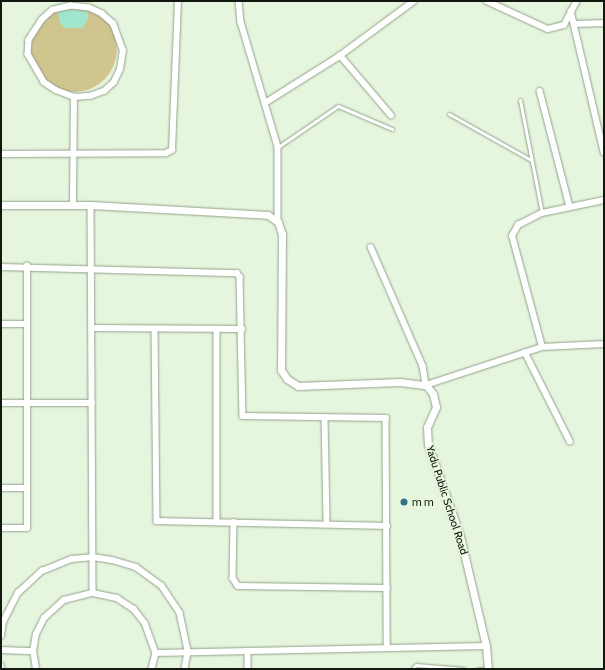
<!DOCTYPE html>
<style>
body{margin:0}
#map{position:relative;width:605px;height:670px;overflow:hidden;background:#e6f6de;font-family:Cabin,sans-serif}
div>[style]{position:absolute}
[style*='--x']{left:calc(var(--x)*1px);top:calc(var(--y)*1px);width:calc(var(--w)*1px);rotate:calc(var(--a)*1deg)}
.green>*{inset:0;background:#d0c58f}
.round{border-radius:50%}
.water>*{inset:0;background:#a0e7ce}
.roads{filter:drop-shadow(0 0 1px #93a18b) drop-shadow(0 0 1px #93a18b)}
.service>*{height:3px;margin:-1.5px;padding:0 1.5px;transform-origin:1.5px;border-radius:1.5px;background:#fff}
.minor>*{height:5.5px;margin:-2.75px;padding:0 2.75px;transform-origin:2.75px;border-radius:2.75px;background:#fff}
.tertiary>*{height:7px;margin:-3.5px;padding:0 3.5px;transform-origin:3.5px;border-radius:3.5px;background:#fff}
.dots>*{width:11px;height:11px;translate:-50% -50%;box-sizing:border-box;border:2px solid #e6f6de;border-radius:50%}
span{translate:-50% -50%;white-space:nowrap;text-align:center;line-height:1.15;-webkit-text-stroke:3.5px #e6f6de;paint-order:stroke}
.street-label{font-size:11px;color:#12170f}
.poi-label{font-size:11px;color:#12170f}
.left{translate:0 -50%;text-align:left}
.frame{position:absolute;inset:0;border:2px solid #12170f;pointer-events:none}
</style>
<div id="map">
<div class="green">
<i class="round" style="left:31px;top:6px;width:86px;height:86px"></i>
</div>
<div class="water">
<i style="clip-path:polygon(69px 9px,88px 12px,88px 19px,82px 28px,65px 28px,60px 23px,58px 11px)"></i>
</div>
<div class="roads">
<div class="service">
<i style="--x:520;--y:100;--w:115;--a:79"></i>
<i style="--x:449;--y:114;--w:94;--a:29.3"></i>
<i style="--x:278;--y:147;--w:73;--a:-34.3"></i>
<i style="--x:338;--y:106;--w:59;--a:23.1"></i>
<i style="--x:412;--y:669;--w:6;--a:-45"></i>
<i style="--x:416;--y:665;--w:48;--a:4.8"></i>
<i style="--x:478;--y:669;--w:10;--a:0"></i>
</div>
<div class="minor">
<i style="--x:239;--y:1;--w:21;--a:85"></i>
<i style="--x:241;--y:22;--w:130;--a:73.5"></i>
<i style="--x:278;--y:147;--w:75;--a:90"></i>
<i style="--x:487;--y:1;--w:67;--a:24.7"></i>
<i style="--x:548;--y:29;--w:16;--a:-14"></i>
<i style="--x:564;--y:25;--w:27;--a:-62"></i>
<i style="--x:571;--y:11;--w:145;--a:76.8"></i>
<i style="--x:574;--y:24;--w:30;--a:-2"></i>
<i style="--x:340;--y:55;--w:79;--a:49.6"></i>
<i style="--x:540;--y:91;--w:120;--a:75.5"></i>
<i style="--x:265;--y:103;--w:86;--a:-32.2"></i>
<i style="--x:338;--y:57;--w:94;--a:-36.4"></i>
<i style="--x:1;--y:154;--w:165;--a:-0.3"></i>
<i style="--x:166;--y:153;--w:7;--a:-27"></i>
<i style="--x:172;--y:150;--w:149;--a:-87.7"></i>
<i style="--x:73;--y:205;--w:108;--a:-89.5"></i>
<i style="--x:74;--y:97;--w:16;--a:-4"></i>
<i style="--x:90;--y:96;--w:15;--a:-20"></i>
<i style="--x:104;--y:91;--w:13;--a:-42"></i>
<i style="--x:114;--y:82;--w:14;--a:-65"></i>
<i style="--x:120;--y:69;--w:18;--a:-81"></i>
<i style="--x:123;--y:51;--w:29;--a:-110"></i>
<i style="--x:113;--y:24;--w:15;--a:-138"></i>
<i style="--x:102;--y:14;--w:14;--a:-155"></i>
<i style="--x:89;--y:8;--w:18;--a:-174"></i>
<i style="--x:71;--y:6;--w:18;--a:167"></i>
<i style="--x:53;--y:10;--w:15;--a:138"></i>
<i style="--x:42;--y:20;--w:24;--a:123"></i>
<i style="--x:29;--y:40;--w:14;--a:94"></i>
<i style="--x:28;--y:54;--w:32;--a:60"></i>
<i style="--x:44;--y:82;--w:14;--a:34"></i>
<i style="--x:56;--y:90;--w:19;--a:21"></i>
<i style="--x:91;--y:205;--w:388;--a:89.7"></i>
<i style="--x:371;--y:247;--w:130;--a:66.4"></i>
<i style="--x:423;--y:366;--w:19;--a:81"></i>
<i style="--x:426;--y:385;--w:122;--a:-18.1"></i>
<i style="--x:542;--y:347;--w:62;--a:-2.8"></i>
<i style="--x:1;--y:267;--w:236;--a:1.5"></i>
<i style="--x:237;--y:273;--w:5;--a:53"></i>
<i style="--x:240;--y:277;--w:139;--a:88.8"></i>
<i style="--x:243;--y:416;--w:143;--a:0.8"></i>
<i style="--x:386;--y:418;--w:229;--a:89.7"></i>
<i style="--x:1;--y:324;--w:26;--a:0"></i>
<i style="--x:92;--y:328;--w:150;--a:0.4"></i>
<i style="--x:155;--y:329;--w:192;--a:89.4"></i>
<i style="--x:157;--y:521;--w:230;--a:1.2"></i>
<i style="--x:217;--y:329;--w:193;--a:90"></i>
<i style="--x:542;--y:347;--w:115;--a:-105.1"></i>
<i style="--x:512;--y:236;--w:13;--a:-61"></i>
<i style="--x:518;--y:225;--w:27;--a:-27"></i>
<i style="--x:542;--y:213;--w:63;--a:-11.8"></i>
<i style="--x:525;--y:352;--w:100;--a:63.2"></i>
<i style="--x:1;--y:403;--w:91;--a:0"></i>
<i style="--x:325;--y:417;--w:107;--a:88.9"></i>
<i style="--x:1;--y:488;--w:26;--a:0"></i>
<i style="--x:234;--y:522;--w:56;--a:91"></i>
<i style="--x:233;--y:578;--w:9;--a:58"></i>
<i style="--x:238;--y:586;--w:149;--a:0.8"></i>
<i style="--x:1;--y:528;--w:26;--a:0"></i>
<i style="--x:27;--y:528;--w:262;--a:-90"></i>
<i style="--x:1;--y:636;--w:14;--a:-82"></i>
<i style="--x:3;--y:622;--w:33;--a:-63"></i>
<i style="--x:18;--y:593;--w:33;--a:-43"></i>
<i style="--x:42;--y:571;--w:32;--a:-22"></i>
<i style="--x:72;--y:559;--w:21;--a:-5"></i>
<i style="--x:93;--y:557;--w:19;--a:9"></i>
<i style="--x:112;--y:560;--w:25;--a:16"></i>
<i style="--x:136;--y:567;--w:32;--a:36"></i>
<i style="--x:162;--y:586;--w:32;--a:56"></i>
<i style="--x:180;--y:613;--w:40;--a:78"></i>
<i style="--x:188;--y:652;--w:17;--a:100"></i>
<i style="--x:1;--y:650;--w:32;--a:2"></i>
<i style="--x:248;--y:651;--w:18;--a:90"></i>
<i style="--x:156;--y:653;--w:330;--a:-1.2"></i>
<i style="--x:1;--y:665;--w:4;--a:76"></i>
<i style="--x:36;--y:669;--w:18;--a:-99"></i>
<i style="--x:33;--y:651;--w:17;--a:-80"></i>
<i style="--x:36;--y:634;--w:18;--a:-63"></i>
<i style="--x:44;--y:618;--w:27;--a:-42"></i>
<i style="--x:64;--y:600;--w:30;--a:-14"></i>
<i style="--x:93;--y:593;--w:25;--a:12"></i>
<i style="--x:117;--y:598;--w:20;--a:33"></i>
<i style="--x:134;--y:609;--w:18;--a:52"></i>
<i style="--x:145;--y:623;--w:32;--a:70"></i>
<i style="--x:156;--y:653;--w:16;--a:104"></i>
</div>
<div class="tertiary">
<i style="--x:1;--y:205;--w:90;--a:0"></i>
<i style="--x:91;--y:205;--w:177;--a:3.2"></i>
<i style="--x:268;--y:215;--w:12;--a:35"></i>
<i style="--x:278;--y:222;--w:13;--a:72"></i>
<i style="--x:282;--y:234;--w:136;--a:90.4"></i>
<i style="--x:281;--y:370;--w:11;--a:56"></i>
<i style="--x:287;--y:379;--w:13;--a:32"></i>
<i style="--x:298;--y:386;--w:102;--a:-2.2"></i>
<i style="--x:400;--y:382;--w:26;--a:7"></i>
<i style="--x:426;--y:385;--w:11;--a:52"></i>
<i style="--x:433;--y:394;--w:13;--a:77"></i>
<i style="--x:436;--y:407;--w:22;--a:114"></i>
<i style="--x:427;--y:427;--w:17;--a:87"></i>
<i style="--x:428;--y:444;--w:97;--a:70.8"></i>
<i style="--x:460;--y:536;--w:113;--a:76.7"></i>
<i style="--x:486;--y:646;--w:23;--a:85"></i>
</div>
</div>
<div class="dots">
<i style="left:404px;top:502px;background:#337187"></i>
</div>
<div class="street-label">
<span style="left:447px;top:500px;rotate:72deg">Yadu Public School Road</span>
</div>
<div class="poi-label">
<span class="left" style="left:412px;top:502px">m m</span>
</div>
<div class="frame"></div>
</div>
